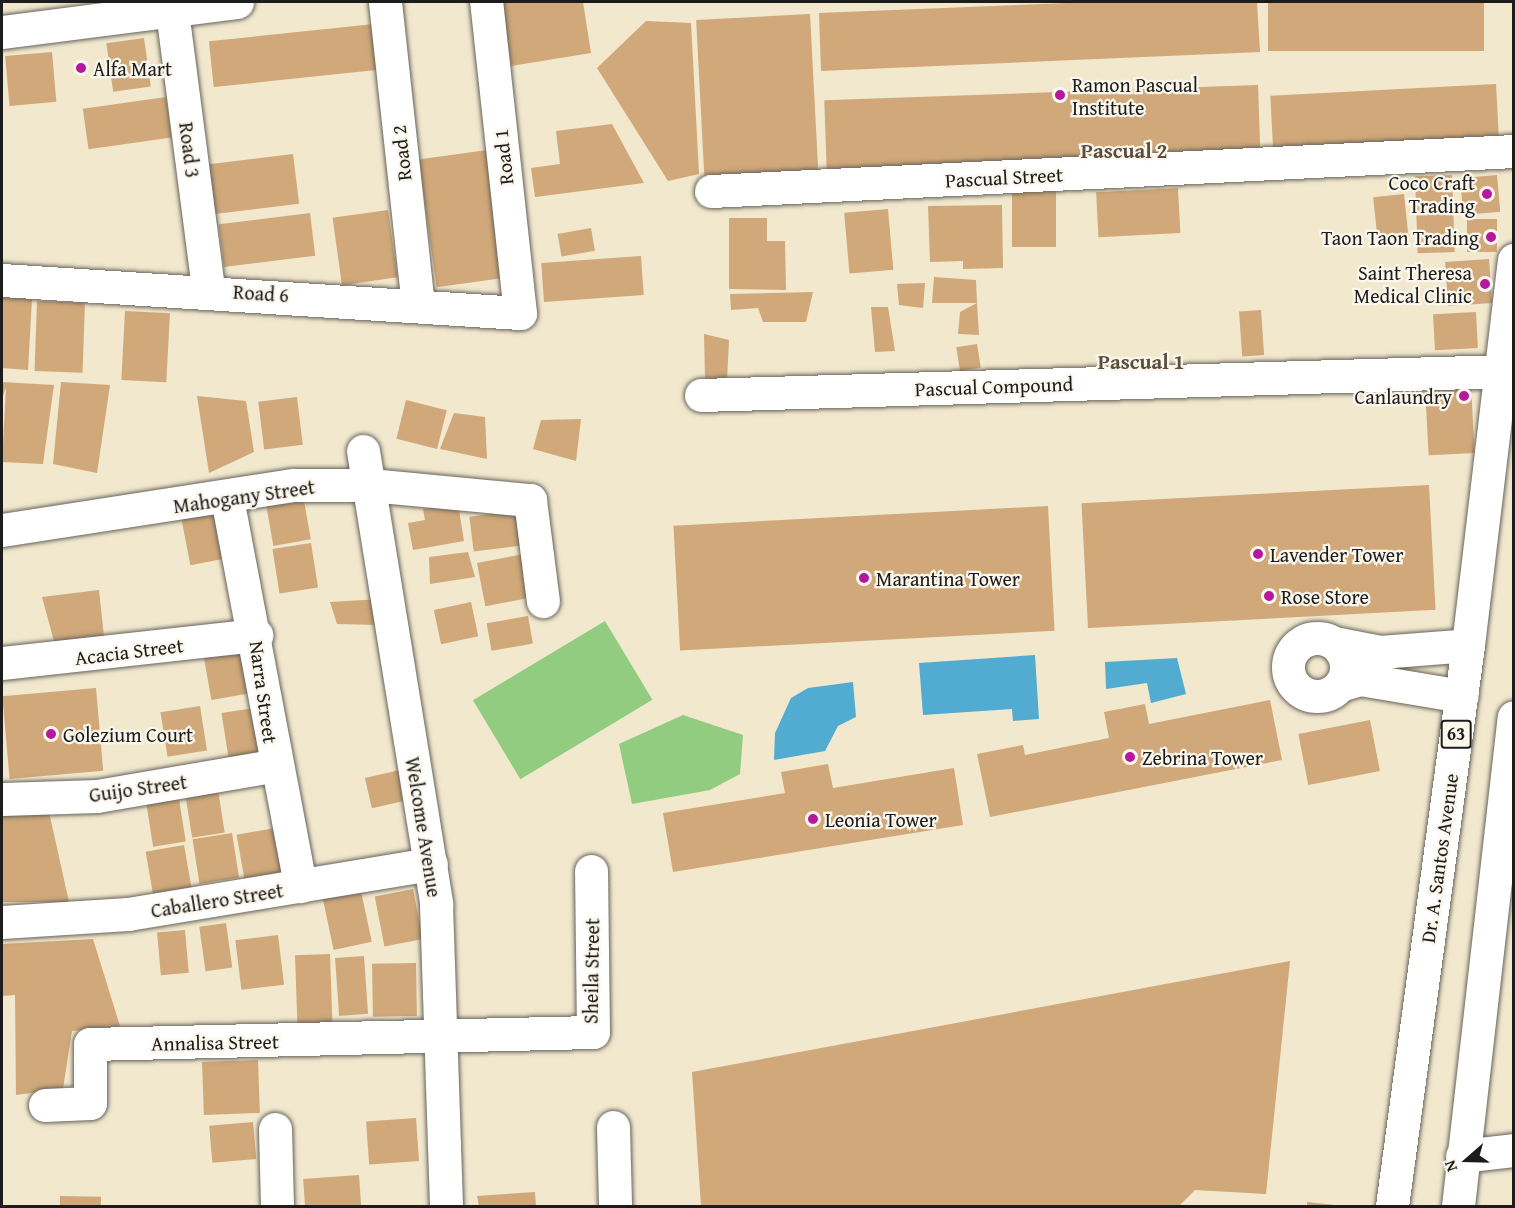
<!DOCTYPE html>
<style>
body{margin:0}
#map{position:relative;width:1515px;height:1208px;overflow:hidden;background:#f1e8ce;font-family:"Gentium Book Plus",serif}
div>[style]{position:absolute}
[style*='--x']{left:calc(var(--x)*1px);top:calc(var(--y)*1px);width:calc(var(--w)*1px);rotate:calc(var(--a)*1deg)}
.green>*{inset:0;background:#91cc81;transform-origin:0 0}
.water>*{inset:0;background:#52abd0}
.building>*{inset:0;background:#d0a879;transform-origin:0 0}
.roads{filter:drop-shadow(0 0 2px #67635a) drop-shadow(0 0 2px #67635a)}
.minor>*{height:33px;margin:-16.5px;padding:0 16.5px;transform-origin:16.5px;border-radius:16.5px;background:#fff}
.minor>.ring{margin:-16.5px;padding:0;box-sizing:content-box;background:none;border:33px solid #fff;border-radius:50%}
.major>*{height:33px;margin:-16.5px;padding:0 16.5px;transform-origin:16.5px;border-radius:16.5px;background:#fff}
.dots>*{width:16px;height:16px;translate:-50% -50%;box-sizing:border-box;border:3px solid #fbf7ec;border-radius:50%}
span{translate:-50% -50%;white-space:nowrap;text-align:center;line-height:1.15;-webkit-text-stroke:4.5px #fbf7ec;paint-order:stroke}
.shield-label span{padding:2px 4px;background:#fbf7ec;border:2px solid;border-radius:4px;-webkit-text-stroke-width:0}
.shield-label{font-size:18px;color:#1c1c1c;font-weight:700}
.poi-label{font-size:20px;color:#1c1c1c}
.left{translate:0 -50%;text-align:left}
.right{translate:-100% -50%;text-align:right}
.street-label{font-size:20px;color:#1c1c1c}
.neighbourhood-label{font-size:21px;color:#5b4d3d;font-weight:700}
.frame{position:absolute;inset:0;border:3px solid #1c1c1c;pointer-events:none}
.north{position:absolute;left:1437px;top:1130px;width:60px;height:60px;-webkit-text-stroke:4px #fbf7ec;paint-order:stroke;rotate:250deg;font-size:16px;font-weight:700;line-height:24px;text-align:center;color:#1c1c1c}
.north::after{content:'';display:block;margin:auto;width:21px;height:27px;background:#1c1c1c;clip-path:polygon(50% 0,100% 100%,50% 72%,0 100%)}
</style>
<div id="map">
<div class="green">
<i style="left:605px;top:621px;width:92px;height:154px;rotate:59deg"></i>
<i style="clip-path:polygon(683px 715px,743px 735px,740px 774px,710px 790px,632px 804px,619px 744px)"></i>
</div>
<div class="water">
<i style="clip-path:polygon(1035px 655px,1039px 719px,1013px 721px,1012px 709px,923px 715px,919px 663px)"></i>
<i style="clip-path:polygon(1177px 658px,1186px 694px,1151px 703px,1147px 683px,1106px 689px,1105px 662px)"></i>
<i style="clip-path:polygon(853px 682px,856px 717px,838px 726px,825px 751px,774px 760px,775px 733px,791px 698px,808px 688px)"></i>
</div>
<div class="building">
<i style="clip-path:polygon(501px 2px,583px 2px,591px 53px,511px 66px)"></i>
<i style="clip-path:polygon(1094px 2px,1257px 2px,1260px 52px,821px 71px,819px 13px)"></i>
<i style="left:1268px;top:2px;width:216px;height:49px"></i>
<i style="left:810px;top:14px;width:159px;height:114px;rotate:87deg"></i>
<i style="clip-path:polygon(646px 21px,691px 23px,699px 174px,668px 181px,597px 68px)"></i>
<i style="left:374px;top:24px;width:46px;height:166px;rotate:84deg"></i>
<i style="left:144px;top:38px;width:49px;height:38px;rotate:82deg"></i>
<i style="left:52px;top:52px;width:50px;height:47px;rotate:85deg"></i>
<i style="left:1496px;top:84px;width:56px;height:226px;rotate:87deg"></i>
<i style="left:1258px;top:85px;width:71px;height:434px;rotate:88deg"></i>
<i style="left:166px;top:97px;width:41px;height:84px;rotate:82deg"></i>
<i style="clip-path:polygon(612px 124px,644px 183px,535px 197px,531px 168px,560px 164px,556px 131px)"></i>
<i style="left:487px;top:150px;width:129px;height:69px;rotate:82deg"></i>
<i style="left:293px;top:154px;width:50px;height:91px;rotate:83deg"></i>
<i style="left:1452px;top:175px;width:77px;height:37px;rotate:88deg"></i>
<i style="left:1497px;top:175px;width:37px;height:37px;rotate:85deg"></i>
<i style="left:1012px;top:187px;width:44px;height:60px"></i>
<i style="left:1178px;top:188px;width:45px;height:82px;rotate:87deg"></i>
<i style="left:1404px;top:194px;width:39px;height:31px;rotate:84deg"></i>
<i style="clip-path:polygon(1002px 205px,1003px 268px,963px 269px,963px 261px,930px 262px,928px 206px)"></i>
<i style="left:888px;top:209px;width:61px;height:44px;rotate:85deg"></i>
<i style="left:388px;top:210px;width:68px;height:56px;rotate:82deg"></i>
<i style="left:310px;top:213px;width:43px;height:92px;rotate:83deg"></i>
<i style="clip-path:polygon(729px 218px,767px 218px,767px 241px,785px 241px,786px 290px,729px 289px)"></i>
<i style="left:1467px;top:219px;width:30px;height:33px"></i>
<i style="left:591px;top:228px;width:23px;height:34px;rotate:80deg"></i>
<i style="left:641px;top:256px;width:39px;height:100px;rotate:86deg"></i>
<i style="left:1489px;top:259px;width:44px;height:44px;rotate:86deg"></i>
<i style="clip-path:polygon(934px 277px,976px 280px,977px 303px,932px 303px)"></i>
<i style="clip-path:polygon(925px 283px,923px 308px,899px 305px,897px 284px)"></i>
<i style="clip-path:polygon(813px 292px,806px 322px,763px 322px,758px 308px,731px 310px,730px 294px)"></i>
<i style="clip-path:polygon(2px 297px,32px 299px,28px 370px,2px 368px)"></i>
<i style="left:37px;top:301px;width:48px;height:70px;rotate:2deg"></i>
<i style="clip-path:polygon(977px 303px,979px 335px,958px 334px,960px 312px)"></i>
<i style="clip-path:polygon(871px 307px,888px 307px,895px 351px,875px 352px)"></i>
<i style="left:1261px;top:310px;width:45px;height:22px;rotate:86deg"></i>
<i style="left:125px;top:311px;width:45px;height:69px;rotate:3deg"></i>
<i style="left:1476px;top:312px;width:36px;height:43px;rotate:87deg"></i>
<i style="clip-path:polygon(704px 334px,729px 340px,727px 380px,705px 378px)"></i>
<i style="left:977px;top:344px;width:24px;height:21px;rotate:81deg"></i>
<i style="clip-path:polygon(2px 382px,54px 385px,43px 464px,2px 462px,6px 387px,2px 399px)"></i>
<i style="clip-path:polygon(61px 382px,110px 385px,97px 473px,53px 464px)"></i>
<i style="left:1471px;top:385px;width:68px;height:46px;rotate:87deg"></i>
<i style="clip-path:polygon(197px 396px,246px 401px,254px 452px,209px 473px)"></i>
<i style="left:297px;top:397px;width:48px;height:39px;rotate:83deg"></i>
<i style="left:406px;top:400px;width:42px;height:40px;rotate:14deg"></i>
<i style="clip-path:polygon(454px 413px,485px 417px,487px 459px,440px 449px)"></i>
<i style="clip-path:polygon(581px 419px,576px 461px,533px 449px,541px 420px)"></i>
<i style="left:1429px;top:485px;width:125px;height:348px;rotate:87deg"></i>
<i style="left:303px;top:495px;width:45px;height:38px;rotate:80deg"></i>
<i style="clip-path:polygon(458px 504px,464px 541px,413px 550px,408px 523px,425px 520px,423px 509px)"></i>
<i style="left:1048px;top:506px;width:125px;height:375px;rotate:87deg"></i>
<i style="left:218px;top:508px;width:51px;height:38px;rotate:79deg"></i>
<i style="left:524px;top:510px;width:35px;height:55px;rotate:83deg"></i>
<i style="left:311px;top:543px;width:45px;height:39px;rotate:81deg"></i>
<i style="clip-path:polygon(468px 552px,475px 577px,430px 584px,429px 557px)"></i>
<i style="left:529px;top:553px;width:44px;height:53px;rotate:79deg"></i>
<i style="clip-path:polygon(99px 590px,104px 637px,55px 645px,42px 597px)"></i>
<i style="clip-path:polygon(381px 599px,377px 625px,337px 624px,330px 602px)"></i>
<i style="left:471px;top:602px;width:35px;height:38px;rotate:78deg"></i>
<i style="left:528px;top:616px;width:28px;height:42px;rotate:80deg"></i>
<i style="left:242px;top:649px;width:45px;height:39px;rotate:80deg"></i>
<i style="left:96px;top:688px;width:83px;height:94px;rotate:85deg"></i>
<i style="clip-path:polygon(1270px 700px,1282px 760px,990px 817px,977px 754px,1023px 745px,1025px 755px,1109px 738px,1104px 712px,1145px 704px,1149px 724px)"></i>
<i style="left:200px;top:706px;width:45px;height:40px;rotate:81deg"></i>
<i style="left:260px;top:707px;width:45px;height:39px;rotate:81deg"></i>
<i style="left:1370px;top:720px;width:52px;height:73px;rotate:79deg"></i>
<i style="clip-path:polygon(828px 764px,833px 788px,954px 768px,963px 825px,673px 872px,663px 813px,785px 793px,781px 772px)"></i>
<i style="left:400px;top:770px;width:31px;height:36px;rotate:77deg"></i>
<i style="left:218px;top:790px;width:43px;height:33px;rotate:81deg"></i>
<i style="left:179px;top:799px;width:43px;height:33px;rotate:81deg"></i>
<i style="clip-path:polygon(47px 803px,69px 902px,2px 902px,2px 806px)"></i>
<i style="left:275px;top:828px;width:46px;height:39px;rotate:80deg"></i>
<i style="left:232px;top:833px;width:45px;height:40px;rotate:81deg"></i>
<i style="left:184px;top:845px;width:46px;height:39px;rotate:80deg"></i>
<i style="left:413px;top:889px;width:51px;height:39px;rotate:79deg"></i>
<i style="left:361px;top:891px;width:52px;height:39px;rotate:78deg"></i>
<i style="left:226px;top:923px;width:45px;height:27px;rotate:82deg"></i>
<i style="left:185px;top:930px;width:43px;height:28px;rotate:85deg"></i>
<i style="left:278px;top:935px;width:50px;height:43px;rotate:83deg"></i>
<i style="clip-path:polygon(93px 939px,120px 1026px,72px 1031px,63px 1089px,16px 1095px,15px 995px,2px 996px,2px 944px)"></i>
<i style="left:330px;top:954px;width:72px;height:35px;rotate:88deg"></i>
<i style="left:364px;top:956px;width:58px;height:29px;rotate:86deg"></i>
<i style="clip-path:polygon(1290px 961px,1266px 1194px,1195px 1190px,1179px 1206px,701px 1206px,692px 1072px)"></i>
<i style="left:416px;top:963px;width:53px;height:44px;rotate:89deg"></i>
<i style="left:258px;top:1060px;width:53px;height:56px;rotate:88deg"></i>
<i style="left:416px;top:1118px;width:43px;height:50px;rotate:86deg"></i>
<i style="left:253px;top:1122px;width:37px;height:44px;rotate:85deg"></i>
<i style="left:359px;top:1175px;width:31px;height:56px;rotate:86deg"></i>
<i style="clip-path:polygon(535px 1192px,536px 1206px,479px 1206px,477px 1196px)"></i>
<i style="left:60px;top:1196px;width:41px;height:10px;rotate:1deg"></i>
<i style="clip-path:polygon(1307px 1202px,1335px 1205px,1335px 1206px,1307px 1206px)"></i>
</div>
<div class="roads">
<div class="minor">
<i style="--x:385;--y:2;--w:305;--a:83.8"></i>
<i style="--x:172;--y:11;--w:280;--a:82.6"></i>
<i style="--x:2;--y:32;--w:237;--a:-7.3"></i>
<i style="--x:711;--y:191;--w:804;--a:-2.85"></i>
<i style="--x:2;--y:280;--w:519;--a:3.65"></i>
<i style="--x:520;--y:313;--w:313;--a:-96.2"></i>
<i style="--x:701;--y:395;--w:802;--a:-1.71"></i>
<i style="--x:363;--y:451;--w:459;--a:80.8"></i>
<i style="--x:436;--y:904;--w:302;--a:88.1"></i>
<i style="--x:227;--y:498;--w:395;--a:79.3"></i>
<i style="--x:2;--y:530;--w:295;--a:-8.8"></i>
<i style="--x:294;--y:485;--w:76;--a:0"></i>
<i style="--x:370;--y:485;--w:161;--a:5.4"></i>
<i style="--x:530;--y:500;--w:102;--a:82.7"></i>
<i class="ring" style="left:1288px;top:638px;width:25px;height:25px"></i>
<i style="--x:1334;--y:643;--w:47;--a:11.1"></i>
<i style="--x:1380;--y:652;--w:88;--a:-4.5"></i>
<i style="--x:2;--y:663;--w:256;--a:-6.3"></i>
<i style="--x:1340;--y:685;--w:21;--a:-17"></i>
<i style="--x:1360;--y:679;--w:103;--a:9.5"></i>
<i style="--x:2;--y:799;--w:95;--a:-1.8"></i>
<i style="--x:97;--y:796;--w:179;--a:-9.7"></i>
<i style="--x:2;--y:922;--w:126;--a:-3.6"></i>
<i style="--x:128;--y:914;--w:307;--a:-9.4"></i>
<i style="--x:45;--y:1105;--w:45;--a:-2.5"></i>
<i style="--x:90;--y:1103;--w:59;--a:-90"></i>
<i style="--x:90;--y:1044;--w:503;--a:-1.37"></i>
<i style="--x:593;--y:1032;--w:161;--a:-90.7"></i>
<i style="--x:613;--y:1127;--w:79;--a:88.5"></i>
<i style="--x:275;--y:1129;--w:77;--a:88.5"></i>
<i style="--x:1462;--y:1156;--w:52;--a:-6.6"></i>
</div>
<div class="major">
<i style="--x:1392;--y:1206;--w:566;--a:-82.28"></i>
<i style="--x:1468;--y:645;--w:388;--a:-83.2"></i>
<i style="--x:1458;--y:1206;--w:492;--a:-83.5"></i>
</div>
</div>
<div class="dots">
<i style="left:81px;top:68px;background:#b5179e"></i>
<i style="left:1060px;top:95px;background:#b5179e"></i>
<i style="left:1487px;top:194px;background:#b5179e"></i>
<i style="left:1491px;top:237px;background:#b5179e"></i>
<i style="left:1485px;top:284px;background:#b5179e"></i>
<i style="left:1464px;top:396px;background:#b5179e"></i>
<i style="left:1258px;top:554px;background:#b5179e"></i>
<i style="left:864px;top:578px;background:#b5179e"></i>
<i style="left:1269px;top:596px;background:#b5179e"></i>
<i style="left:51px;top:734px;background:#b5179e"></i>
<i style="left:1130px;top:757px;background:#b5179e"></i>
<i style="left:813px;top:819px;background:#b5179e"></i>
</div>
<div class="shield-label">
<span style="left:1456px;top:734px">63</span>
</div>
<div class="poi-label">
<span class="left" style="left:93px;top:68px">Alfa Mart</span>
<span class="left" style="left:1072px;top:96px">Ramon Pascual<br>Institute</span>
<span class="right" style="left:1475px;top:194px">Coco Craft<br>Trading</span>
<span class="right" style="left:1479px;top:237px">Taon Taon Trading</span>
<span class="right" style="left:1472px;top:284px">Saint Theresa<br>Medical Clinic</span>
<span class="right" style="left:1452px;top:396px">Canlaundry</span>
<span class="left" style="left:1270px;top:554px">Lavender Tower</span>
<span class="left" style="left:876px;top:578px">Marantina Tower</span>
<span class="left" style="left:1281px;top:596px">Rose Store</span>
<span class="left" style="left:63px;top:734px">Golezium Court</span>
<span class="left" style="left:1142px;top:757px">Zebrina Tower</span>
<span class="left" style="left:825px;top:819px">Leonia Tower</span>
</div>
<div class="street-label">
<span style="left:190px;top:150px;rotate:83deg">Road 3</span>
<span style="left:401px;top:153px;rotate:-96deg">Road 2</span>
<span style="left:503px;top:157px;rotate:-96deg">Road 1</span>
<span style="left:1004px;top:177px;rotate:-3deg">Pascual Street</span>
<span style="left:261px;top:293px;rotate:4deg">Road 6</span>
<span style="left:994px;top:386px;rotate:-2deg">Pascual Compound</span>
<span style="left:244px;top:496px;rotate:-8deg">Mahogany Street</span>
<span style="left:129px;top:651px;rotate:-7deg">Acacia Street</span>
<span style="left:264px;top:692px;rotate:82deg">Narra Street</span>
<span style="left:138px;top:788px;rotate:-8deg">Guijo Street</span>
<span style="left:424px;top:827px;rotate:81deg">Welcome Avenue</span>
<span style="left:1439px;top:858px;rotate:-82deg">Dr. A. Santos Avenue</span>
<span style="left:217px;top:900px;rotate:-9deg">Caballero Street</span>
<span style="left:591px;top:971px;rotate:-89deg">Sheila Street</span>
<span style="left:215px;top:1042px;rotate:-1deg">Annalisa Street</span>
</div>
<div class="neighbourhood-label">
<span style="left:1124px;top:151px">Pascual 2</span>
<span style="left:1141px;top:362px">Pascual 1</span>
</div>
<div class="frame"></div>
<div class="north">N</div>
</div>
